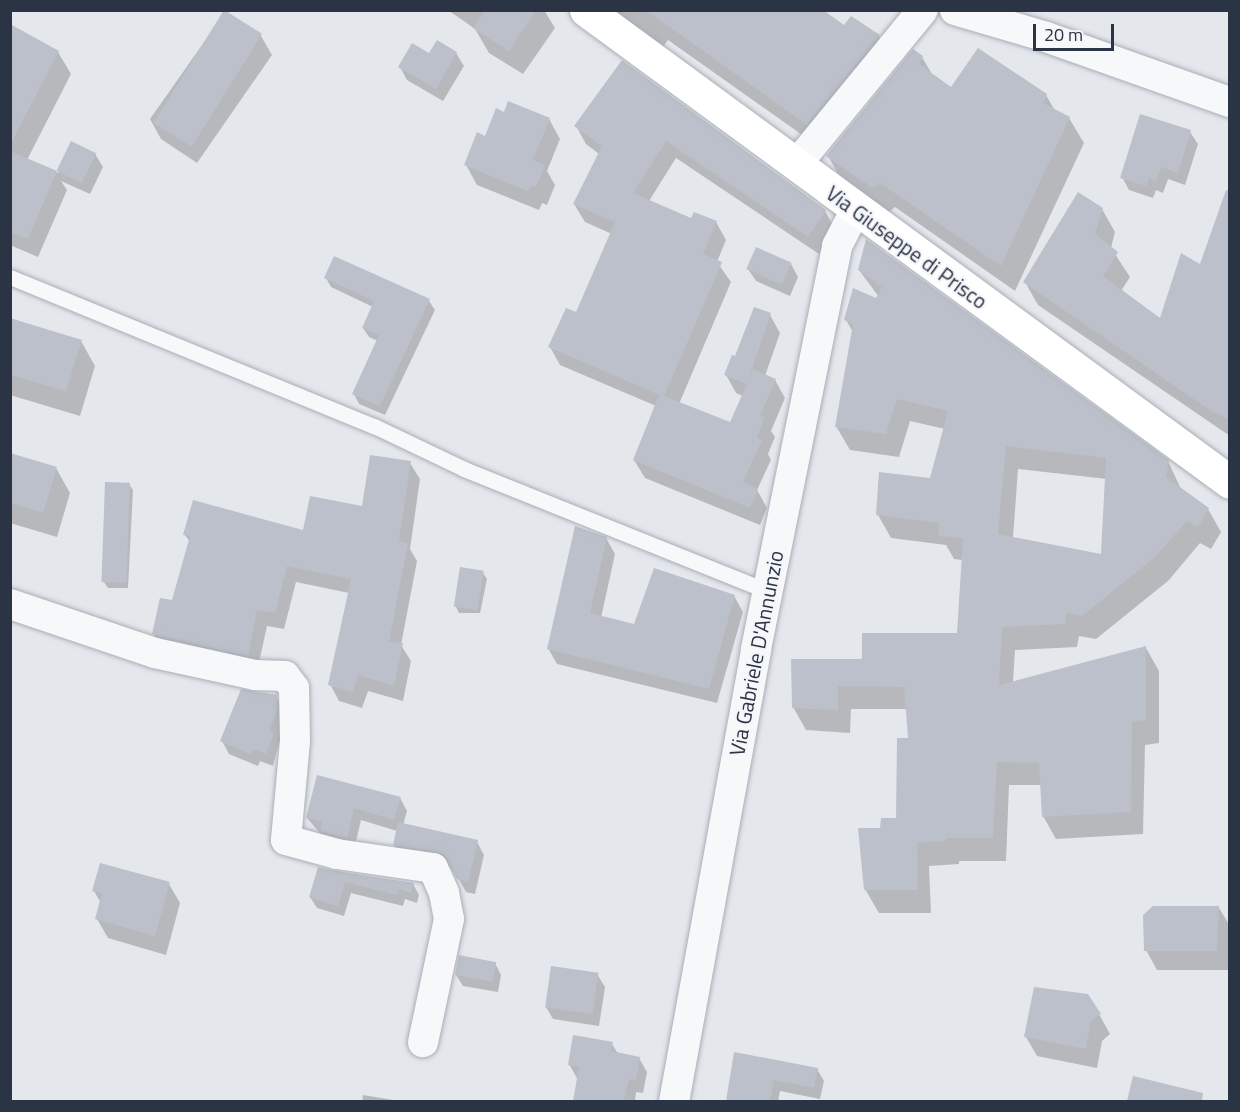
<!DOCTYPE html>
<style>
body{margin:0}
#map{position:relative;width:1240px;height:1112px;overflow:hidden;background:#e4e7ec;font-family:"Titillium Web",sans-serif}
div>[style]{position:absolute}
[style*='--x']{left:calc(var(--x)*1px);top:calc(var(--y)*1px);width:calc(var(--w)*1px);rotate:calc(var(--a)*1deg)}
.shadow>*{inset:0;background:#0003}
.building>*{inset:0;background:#bbc0ca;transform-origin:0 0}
.roads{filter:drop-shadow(0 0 2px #a9aeb7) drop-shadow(0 0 2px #a9aeb7)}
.lane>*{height:15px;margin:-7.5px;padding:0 7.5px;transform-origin:7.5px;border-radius:7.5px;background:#f7f8fa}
.street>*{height:30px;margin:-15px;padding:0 15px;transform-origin:15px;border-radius:15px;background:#f7f8fa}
.secondary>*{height:33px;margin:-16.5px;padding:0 16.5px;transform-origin:16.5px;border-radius:16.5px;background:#fff}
span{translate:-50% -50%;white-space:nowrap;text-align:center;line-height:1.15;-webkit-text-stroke:4.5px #f4f6f9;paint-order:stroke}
.street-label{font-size:21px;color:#2b3445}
.frame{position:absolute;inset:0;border:12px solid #2b3445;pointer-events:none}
.scale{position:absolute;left:1033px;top:24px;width:81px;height:27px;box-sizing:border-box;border:3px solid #2b3445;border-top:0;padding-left:8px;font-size:18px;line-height:21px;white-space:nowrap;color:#2b3445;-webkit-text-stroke:4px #f4f6f9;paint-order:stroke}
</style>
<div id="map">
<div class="shadow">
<i style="clip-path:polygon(448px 10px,544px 10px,555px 28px,523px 74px,489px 53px,475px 29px)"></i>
<i style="clip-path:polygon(604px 10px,821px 10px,845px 27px,879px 36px,893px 61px,822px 149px,668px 40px,660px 51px)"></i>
<i style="clip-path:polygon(226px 11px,261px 36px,272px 55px,197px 163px,161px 139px,150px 119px)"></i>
<i style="clip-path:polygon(10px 25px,58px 52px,71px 74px,27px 160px,58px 173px,72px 143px,95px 154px,103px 167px,90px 194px,61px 181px,67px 190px,38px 257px,10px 245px)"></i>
<i style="clip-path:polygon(456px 53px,464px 66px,443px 101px,407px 80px,400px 67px,430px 55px)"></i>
<i style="clip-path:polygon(922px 57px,933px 76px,951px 89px,1046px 95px,1055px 111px,1069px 118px,1084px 143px,1015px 291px,895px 207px,888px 213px,842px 181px,828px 156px)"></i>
<i style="clip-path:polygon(623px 62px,825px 211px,835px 229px,819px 254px,676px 158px,649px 201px,692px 220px,716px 222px,726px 240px,717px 262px,731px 282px,679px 404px,731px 424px,743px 396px,736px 393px,726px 375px,770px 315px,780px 333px,765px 376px,775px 380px,785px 398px,771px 431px,775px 437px,768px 454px,771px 460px,757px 490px,767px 508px,760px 525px,645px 478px,634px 460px,656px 406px,560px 365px,550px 347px,576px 314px,612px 234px,585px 222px,574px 204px,599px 154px,586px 144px,576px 126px)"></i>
<i style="clip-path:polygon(549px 119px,560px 139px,547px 171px,555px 185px,547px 205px,542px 203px,539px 210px,477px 185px,466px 165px,485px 138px)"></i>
<i style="clip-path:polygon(1190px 132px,1198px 144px,1185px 185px,1168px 179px,1163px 193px,1156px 190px,1153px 198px,1129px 190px,1122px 177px)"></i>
<i style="clip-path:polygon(1102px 209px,1115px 232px,1111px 248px,1130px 277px,1121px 291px,1161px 320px,1201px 266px,1230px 218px,1230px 436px,1038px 305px,1025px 282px)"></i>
<i style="clip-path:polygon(791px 264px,798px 277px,790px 296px,756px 281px,748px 269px)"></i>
<i style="clip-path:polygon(evenodd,859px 270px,1168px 461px,1181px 489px,1208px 509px,1221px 532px,1211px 549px,1200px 543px,1168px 581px,1096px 639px,1079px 636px,1077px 647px,1015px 650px,1013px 682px,1146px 648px,1159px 671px,1159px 743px,1145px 745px,1143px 834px,1056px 839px,1043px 816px,1042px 785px,1009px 785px,1006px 861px,959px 861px,959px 864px,929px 866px,931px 913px,879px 913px,865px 889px,881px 829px,897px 820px,910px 739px,907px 709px,851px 709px,850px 733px,806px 730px,793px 707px,864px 660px,959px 634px,963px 560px,954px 559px,946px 545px,891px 538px,878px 515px,931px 480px,945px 429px,910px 421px,899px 457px,850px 450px,836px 426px,853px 332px,846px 320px,879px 297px,859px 270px,1018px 469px,1107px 479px,1103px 556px,1013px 538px,1018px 469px)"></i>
<i style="clip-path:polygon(326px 278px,429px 301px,435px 310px,385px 415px,359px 404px,354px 394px,378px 341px,369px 337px,363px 328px,373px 307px,331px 287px)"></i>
<i style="clip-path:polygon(10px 320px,81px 341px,95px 366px,80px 416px,10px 395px)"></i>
<i style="clip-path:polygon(10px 455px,56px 468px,70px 493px,57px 537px,10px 523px)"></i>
<i style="clip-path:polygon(410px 463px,420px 479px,410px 549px,417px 561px,401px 645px,411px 661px,403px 701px,368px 691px,362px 708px,339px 701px,330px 684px,349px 593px,296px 582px,284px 629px,267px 626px,257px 672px,163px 650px,153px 633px,173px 602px,190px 542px,185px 535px,304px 532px,364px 508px)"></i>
<i style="clip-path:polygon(129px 484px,133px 490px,128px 588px,108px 588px,104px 582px)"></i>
<i style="clip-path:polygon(606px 538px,615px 554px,601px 618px,635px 626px,734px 596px,743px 612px,717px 703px,557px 664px,548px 648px)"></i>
<i style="clip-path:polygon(461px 569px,483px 573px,487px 579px,480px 613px,459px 613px,456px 607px)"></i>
<i style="clip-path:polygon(276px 696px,283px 709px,284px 724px,273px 766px,260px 761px,258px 766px,229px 754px,222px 741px)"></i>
<i style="clip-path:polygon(318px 777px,400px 798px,407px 811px,403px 825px,477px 842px,484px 855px,475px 894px,466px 892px,452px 867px,402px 857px,394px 844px,397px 831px,361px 820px,354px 850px,329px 844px,307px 818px)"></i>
<i style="clip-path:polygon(319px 868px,413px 884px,419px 895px,417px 903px,405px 899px,403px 906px,351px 893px,344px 916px,317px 908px,310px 897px)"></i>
<i style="clip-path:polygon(169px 884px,180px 903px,166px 955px,108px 938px,97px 919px,101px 903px,94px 891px)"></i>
<i style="clip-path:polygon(1219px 908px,1230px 926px,1228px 970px,1157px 970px,1146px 950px)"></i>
<i style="clip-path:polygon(495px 963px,501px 975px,498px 992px,463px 986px,456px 975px)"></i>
<i style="clip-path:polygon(597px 974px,605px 987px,599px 1026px,553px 1019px,546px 1007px)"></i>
<i style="clip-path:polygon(1099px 1014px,1110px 1034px,1102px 1041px,1097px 1068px,1037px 1056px,1026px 1037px)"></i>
<i style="clip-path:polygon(612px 1044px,618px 1054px,639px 1058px,647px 1072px,643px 1093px,636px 1092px,635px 1102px,574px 1102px,578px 1080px,569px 1064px)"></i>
<i style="clip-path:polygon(736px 1054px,817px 1069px,824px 1081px,820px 1099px,780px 1091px,778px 1102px,727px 1102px)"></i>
<i style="clip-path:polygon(1134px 1078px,1181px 1089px,1188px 1102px,1128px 1102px)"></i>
<i style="clip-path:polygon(363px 1095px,406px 1102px,362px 1102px)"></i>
</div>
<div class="building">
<i style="left:224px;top:10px;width:45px;height:133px;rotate:32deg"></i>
<i style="clip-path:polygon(486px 10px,536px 10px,509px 51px,473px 28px)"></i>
<i style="clip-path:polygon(646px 10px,823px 10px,844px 25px,851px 16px,880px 35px,807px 125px)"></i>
<i style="clip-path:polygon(10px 24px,59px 51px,10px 145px)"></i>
<i style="clip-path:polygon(437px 40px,457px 52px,436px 89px,398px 67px,412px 43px,429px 53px)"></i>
<i style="clip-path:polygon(978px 48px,1047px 94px,1043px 103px,1070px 117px,1001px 266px,880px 183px,873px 188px,826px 156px,913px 49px,923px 56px,919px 64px,951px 87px)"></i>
<i style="clip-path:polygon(622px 60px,826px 210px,808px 237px,666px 141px,633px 193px,691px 218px,694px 212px,717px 221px,703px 254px,722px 262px,664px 396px,730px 422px,747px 384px,724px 375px,732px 355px,735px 356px,754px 307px,771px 313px,748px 380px,753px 369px,776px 379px,760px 416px,765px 417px,757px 438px,762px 440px,743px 482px,758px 489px,750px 508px,633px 460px,659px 395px,548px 347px,566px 308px,576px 312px,615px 222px,573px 204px,602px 146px,574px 126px)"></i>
<i style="clip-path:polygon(508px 101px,550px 118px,533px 160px,545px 165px,536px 187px,531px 185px,528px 191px,464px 165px,477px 132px,485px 136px,496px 108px,504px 112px)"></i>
<i style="clip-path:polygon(1140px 114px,1191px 130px,1178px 173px,1161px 167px,1156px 181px,1149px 178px,1146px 186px,1120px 178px)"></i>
<i style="left:71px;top:141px;width:28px;height:33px;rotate:26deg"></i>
<i style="clip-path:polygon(10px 151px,57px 171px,28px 239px,10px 232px)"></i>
<i style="clip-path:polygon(1226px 190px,1230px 191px,1230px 419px,1211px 411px,1023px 282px,1078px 192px,1103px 208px,1095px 234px,1118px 252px,1103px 276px,1160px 318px,1181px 253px,1200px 264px)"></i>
<i style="clip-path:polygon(evenodd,866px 239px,1169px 460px,1166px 477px,1209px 508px,1198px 527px,1187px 521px,1155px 557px,1082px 616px,1066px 613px,1065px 624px,1002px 627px,999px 685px,1146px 646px,1146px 720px,1132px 722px,1131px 812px,1042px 817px,1039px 763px,997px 762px,993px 838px,946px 838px,946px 841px,917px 843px,918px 890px,864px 890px,858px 828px,880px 828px,881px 818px,896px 818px,897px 738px,908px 738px,904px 687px,838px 686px,838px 710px,792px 708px,791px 659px,862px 659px,862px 633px,957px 633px,963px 538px,939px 536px,939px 523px,876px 515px,879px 472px,930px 478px,948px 411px,897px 399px,886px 434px,835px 427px,853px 324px,844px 320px,853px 288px,876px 298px,882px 287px,858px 270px,866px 239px,1006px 446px,1106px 458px,1101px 554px,998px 534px,1006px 446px)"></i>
<i style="left:756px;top:247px;width:39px;height:24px;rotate:24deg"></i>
<i style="clip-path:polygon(334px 256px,430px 299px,380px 406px,352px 394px,379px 335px,362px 328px,374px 301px,324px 278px)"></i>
<i style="clip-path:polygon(10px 318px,82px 340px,66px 391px,10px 375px)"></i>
<i style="clip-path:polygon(10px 453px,57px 467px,43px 513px,10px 503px)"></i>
<i style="clip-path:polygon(370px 455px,411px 461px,399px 541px,408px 543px,389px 642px,403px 643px,394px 686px,358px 675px,353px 692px,328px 685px,351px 579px,287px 566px,275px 613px,257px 610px,248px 656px,152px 634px,160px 598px,172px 600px,190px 536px,183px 535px,193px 500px,303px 530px,310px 496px,362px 506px)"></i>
<i style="left:105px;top:482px;width:25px;height:100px;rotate:2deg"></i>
<i style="clip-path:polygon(575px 526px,607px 537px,590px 613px,634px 624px,654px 568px,735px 595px,709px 689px,547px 649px)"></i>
<i style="left:460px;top:567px;width:24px;height:40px;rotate:9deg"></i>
<i style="clip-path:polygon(241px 689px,277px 695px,277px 711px,269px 731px,274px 733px,266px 754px,253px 749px,251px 754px,220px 741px)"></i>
<i style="clip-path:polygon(317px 775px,401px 797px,394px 820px,354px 808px,347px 838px,320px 831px,322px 822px,306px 818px)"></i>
<i style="clip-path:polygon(398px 822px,478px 840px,468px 882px,457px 879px,443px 854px,393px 845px)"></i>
<i style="clip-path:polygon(100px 863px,170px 882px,155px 936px,95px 919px,102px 893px,92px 891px)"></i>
<i style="clip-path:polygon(318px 867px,334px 871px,414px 883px,411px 893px,399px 889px,397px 895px,345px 882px,338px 906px,309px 897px)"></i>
<i style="clip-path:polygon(1153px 906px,1219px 906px,1217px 951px,1144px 951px,1143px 915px)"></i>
<i style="left:459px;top:955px;width:38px;height:20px;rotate:11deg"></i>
<i style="left:551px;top:966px;width:48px;height:42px;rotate:8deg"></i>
<i style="clip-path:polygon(1034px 987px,1088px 994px,1101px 1014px,1091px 1021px,1086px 1049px,1024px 1037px)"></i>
<i style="clip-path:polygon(573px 1035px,613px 1042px,611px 1051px,640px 1057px,636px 1080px,629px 1079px,624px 1101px,573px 1101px,579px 1067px,568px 1065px)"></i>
<i style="clip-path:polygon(734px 1052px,818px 1068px,814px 1088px,774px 1080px,770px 1101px,726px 1101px)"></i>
<i style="clip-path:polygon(1133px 1076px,1203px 1093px,1202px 1101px,1127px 1101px)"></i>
</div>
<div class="roads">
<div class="lane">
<i style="--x:10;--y:277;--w:393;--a:22.3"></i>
<i style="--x:374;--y:426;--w:100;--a:25.5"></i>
<i style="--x:464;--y:469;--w:327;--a:21.9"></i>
</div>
<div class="street">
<i style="--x:955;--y:10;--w:95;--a:16.5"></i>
<i style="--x:1046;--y:37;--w:195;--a:19.5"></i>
<i style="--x:796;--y:165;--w:200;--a:-50.7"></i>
<i style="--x:10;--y:604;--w:153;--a:18.7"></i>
<i style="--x:155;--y:653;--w:102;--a:12.4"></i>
<i style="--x:255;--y:675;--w:30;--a:2"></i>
<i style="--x:285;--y:676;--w:15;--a:53"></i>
<i style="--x:294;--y:688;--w:53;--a:88.9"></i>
<i style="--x:295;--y:741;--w:99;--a:95.2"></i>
<i style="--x:286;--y:840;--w:53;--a:15.4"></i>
<i style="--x:337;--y:854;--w:97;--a:8.3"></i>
<i style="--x:433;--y:868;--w:27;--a:66"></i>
<i style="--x:444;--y:893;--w:26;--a:79"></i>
<i style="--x:449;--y:919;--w:126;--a:101.9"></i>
<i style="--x:674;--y:1102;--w:460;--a:-79.7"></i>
<i style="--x:756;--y:649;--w:411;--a:-78.6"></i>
<i style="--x:837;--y:246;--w:42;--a:-62.8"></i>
</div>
<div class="secondary">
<i style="--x:586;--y:10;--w:798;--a:36.24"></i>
</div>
</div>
<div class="street-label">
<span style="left:907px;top:247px;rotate:36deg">Via Giuseppe di Prisco</span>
<span style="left:756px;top:653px;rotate:-79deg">Via Gabriele D'Annunzio</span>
</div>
<div class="frame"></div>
<div class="scale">20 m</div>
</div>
